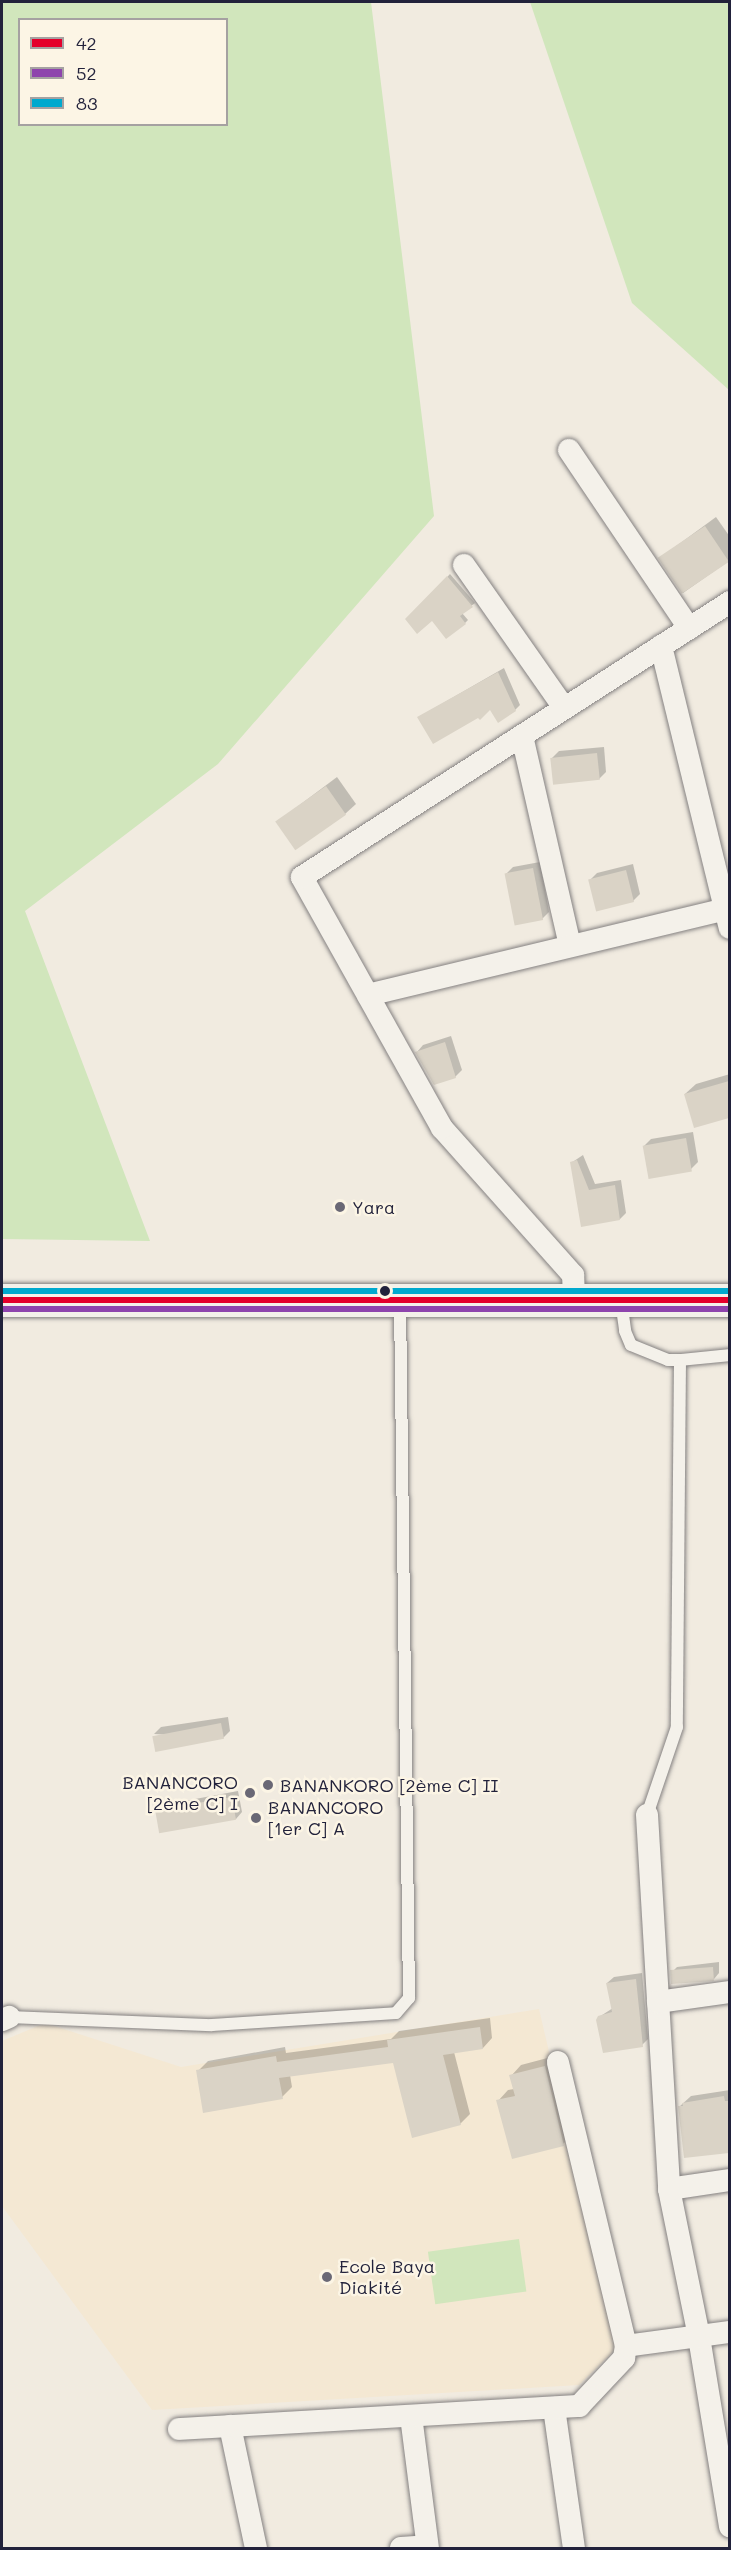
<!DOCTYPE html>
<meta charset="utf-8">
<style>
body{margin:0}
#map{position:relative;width:731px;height:2550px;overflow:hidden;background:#f1ebe0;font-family:Mali,sans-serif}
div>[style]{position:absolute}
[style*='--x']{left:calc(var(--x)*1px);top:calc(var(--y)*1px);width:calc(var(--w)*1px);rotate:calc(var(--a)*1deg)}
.built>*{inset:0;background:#f4e8d3}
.green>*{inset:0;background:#d1e6bc;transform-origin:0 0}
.shadow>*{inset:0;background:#0003}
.building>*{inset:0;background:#dad3c6;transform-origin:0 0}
.roads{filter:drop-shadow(0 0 2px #848181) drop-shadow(0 0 2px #848181)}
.service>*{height:12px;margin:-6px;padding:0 6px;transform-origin:6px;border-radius:6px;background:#f4f1ea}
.minor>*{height:22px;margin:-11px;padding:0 11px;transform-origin:11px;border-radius:11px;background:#f4f1ea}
.trunk>*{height:33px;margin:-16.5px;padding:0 16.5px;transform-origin:16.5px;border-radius:16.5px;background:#f4f1ea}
.bus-1>*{height:6px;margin:-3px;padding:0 3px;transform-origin:3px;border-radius:3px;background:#e4002b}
.bus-2>*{height:6px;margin:-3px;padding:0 3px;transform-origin:3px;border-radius:3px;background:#8e44ad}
.bus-3>*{height:6px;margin:-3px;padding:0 3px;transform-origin:3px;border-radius:3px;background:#00a9ce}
.dots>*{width:16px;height:16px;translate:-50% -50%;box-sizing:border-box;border:3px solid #fcf5e5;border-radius:50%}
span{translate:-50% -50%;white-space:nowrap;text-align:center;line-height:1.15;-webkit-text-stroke:5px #fcf5e5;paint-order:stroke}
.poi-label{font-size:18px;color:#22223b}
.left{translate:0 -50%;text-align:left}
.right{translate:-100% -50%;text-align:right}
.frame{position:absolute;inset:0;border:3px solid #22223b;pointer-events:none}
.legend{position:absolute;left:18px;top:18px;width:210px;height:108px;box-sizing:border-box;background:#fcf5e5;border:2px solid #a5a1a1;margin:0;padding:8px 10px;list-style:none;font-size:18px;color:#22223b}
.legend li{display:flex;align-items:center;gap:12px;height:30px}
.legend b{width:30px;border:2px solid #a5a1a1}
</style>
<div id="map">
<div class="built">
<i style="clip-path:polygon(539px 2009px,618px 2347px,579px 2385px,152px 2410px,2px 2206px,2px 2041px,45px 2023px,181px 2067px)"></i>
</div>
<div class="green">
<i style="clip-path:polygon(evenodd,2px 2px,371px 2px,434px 516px,218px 764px,25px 911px,150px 1241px,2px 1239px,2px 2px,20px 20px,226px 20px,226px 124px,20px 124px,20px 20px)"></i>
<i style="clip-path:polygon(530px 2px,729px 2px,729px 390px,632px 303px)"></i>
<i style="left:519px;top:2239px;width:53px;height:92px;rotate:82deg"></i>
</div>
<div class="shadow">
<i style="clip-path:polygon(716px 517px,730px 537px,730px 560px,683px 593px,660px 558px)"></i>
<i style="clip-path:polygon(450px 574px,475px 603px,462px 613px,468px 620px,465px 623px,407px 619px)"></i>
<i style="clip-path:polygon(504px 668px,520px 705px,515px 710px,490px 708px,419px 717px)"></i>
<i style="clip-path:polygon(604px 747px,606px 772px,599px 779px,552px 758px,559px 751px)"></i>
<i style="clip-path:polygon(337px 777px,356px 804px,345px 814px,277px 822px)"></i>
<i style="clip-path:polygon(540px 862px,549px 912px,542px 919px,506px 874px,513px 867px)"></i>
<i style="clip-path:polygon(633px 864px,640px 894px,633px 901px,590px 880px,597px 873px)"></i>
<i style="clip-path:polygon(451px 1036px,462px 1070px,455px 1077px,417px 1052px,423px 1045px)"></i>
<i style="clip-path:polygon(730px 1074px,730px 1116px,695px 1126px,685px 1094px,696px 1084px)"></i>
<i style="clip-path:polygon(693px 1132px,698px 1162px,691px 1169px,644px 1146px,651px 1139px)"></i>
<i style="clip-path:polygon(583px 1155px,595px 1184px,621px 1180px,626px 1213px,620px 1219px,582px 1225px,571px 1163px)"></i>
<i style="clip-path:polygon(228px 1717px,230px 1731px,223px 1738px,154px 1734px,161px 1727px)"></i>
<i style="clip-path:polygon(238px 1791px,242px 1812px,236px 1819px,157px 1812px,163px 1805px)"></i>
<i style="clip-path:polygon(719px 1962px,719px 1973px,714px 1979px,671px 1973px,677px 1967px)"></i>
<i style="clip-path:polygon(642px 1973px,648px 2039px,642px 2045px,599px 2017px,613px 2008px,607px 1983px,614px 1977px)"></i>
<i style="clip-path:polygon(490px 2018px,492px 2038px,483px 2048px,454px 2052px,470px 2114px,460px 2124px,394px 2061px,290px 2075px,292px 2087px,282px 2097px,198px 2071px,208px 2061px,285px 2047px,286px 2053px,391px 2039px,399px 2031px)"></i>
<i style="clip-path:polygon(555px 2056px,574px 2134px,563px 2144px,498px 2101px,508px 2090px,514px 2089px,511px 2076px,521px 2065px)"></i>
<i style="clip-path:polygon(730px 2090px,730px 2151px,685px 2156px,679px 2107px,691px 2096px)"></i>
</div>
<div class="building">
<i style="left:705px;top:526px;width:43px;height:57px;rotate:56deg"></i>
<i style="clip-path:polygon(447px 576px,473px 607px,460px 616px,466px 624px,446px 639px,432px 621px,417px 634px,405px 619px)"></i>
<i style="clip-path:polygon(498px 672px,516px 711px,498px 723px,490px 710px,480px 720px,478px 718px,433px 744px,417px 717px)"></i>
<i style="left:597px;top:753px;width:27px;height:47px;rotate:84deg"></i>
<i style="left:326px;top:786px;width:35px;height:62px;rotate:55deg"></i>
<i style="left:533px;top:868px;width:53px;height:29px;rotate:79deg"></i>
<i style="left:626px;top:870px;width:33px;height:39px;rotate:76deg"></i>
<i style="clip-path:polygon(445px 1042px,456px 1078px,434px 1085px,415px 1052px)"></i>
<i style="clip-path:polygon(729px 1081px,729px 1118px,694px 1128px,684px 1094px)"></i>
<i style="left:686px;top:1138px;width:34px;height:44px;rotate:80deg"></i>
<i style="clip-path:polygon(577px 1160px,589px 1190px,615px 1185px,620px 1220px,581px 1227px,570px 1162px)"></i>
<i style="left:221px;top:1723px;width:16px;height:70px;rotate:79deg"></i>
<i style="left:232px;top:1797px;width:23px;height:78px;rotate:80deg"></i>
<i style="left:713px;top:1967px;width:14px;height:43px;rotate:86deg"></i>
<i style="clip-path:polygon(636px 1979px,643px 2047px,603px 2053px,596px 2020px,598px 2016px,612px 2012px,606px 1983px)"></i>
<i style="clip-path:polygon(480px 2027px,483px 2049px,443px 2055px,461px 2125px,412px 2138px,393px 2063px,279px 2078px,283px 2099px,203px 2113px,196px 2070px,276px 2056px,277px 2062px,388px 2047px,387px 2040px)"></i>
<i style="clip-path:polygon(545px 2066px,564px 2146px,512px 2159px,496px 2100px,515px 2096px,509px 2075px)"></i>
<i style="clip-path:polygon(724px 2096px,725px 2101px,729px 2101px,729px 2153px,684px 2158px,678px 2106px,683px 2106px,682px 2103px)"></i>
</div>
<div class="roads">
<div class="service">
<i style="--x:621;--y:1301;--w:30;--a:82"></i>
<i style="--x:625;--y:1331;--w:15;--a:67"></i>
<i style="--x:631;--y:1345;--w:40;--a:22"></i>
<i style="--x:668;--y:1360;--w:12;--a:0"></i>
<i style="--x:680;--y:1360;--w:367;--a:90.5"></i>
<i style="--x:677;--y:1727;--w:93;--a:108.8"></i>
<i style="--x:680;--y:1360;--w:50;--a:-5.7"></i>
<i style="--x:9;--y:2017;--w:203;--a:2.3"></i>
<i style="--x:212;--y:2025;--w:184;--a:-3.7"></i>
<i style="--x:396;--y:2013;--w:20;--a:-49"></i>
<i style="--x:409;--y:1998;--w:696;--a:-90.74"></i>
</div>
<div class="minor">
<i style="--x:569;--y:450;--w:215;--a:56"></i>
<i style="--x:464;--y:565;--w:174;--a:55"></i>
<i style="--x:661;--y:646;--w:290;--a:76.3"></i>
<i style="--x:522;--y:736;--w:215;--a:77.1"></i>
<i style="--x:368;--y:995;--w:367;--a:-13.5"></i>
<i style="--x:574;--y:1300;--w:25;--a:-92"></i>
<i style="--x:573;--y:1275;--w:197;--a:-131.7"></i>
<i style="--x:442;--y:1128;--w:287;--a:-119.2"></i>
<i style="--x:302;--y:877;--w:509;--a:-32.72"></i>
<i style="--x:647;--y:1815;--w:375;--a:86.6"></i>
<i style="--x:669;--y:2189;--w:151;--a:78.5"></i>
<i style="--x:699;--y:2337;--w:192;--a:80.7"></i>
<i style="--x:658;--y:2002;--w:73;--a:-7.9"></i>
<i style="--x:2;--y:2020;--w:8;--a:-23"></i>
<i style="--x:669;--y:2189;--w:62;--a:-8.4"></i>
<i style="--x:626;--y:2346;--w:105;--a:-7.7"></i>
<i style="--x:554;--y:2408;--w:141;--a:81.9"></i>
<i style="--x:411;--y:2416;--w:133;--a:82.7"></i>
<i style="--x:230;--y:2426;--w:125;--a:78"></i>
<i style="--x:179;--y:2429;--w:401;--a:-3.3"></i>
<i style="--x:579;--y:2406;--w:66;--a:-46.8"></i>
<i style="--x:624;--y:2358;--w:12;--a:-81"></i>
<i style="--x:626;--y:2346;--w:292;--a:-103.5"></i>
<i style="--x:401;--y:2548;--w:26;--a:-4"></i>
</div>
<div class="trunk">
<i style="--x:2;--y:1300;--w:728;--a:0"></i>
</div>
</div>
<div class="bus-1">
<i style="--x:2;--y:1300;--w:728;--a:0"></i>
</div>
<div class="bus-2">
<i style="--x:2;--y:1309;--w:728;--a:0"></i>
</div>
<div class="bus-3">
<i style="--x:2;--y:1291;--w:728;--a:0"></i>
</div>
<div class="dots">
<i style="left:340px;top:1207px;background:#6a6875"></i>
<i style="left:385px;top:1291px;background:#22223b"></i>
<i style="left:268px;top:1785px;background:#6a6875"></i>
<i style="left:250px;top:1793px;background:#6a6875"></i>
<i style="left:256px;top:1818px;background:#6a6875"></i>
<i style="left:327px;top:2277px;background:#6a6875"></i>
</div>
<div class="poi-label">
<span class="left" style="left:352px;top:1207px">Yara</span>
<span class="right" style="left:238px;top:1793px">BANANCORO<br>[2ème C] I</span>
<span class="left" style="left:280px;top:1785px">BANANKORO [2ème C] II</span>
<span class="left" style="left:268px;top:1818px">BANANCORO<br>[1er C] A</span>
<span class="left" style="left:339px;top:2277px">Ecole Baya<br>Diakité</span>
</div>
<div class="frame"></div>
<ul class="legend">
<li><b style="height:8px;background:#e4002b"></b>42</li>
<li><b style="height:8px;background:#8e44ad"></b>52</li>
<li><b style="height:8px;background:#00a9ce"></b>83</li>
</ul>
</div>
